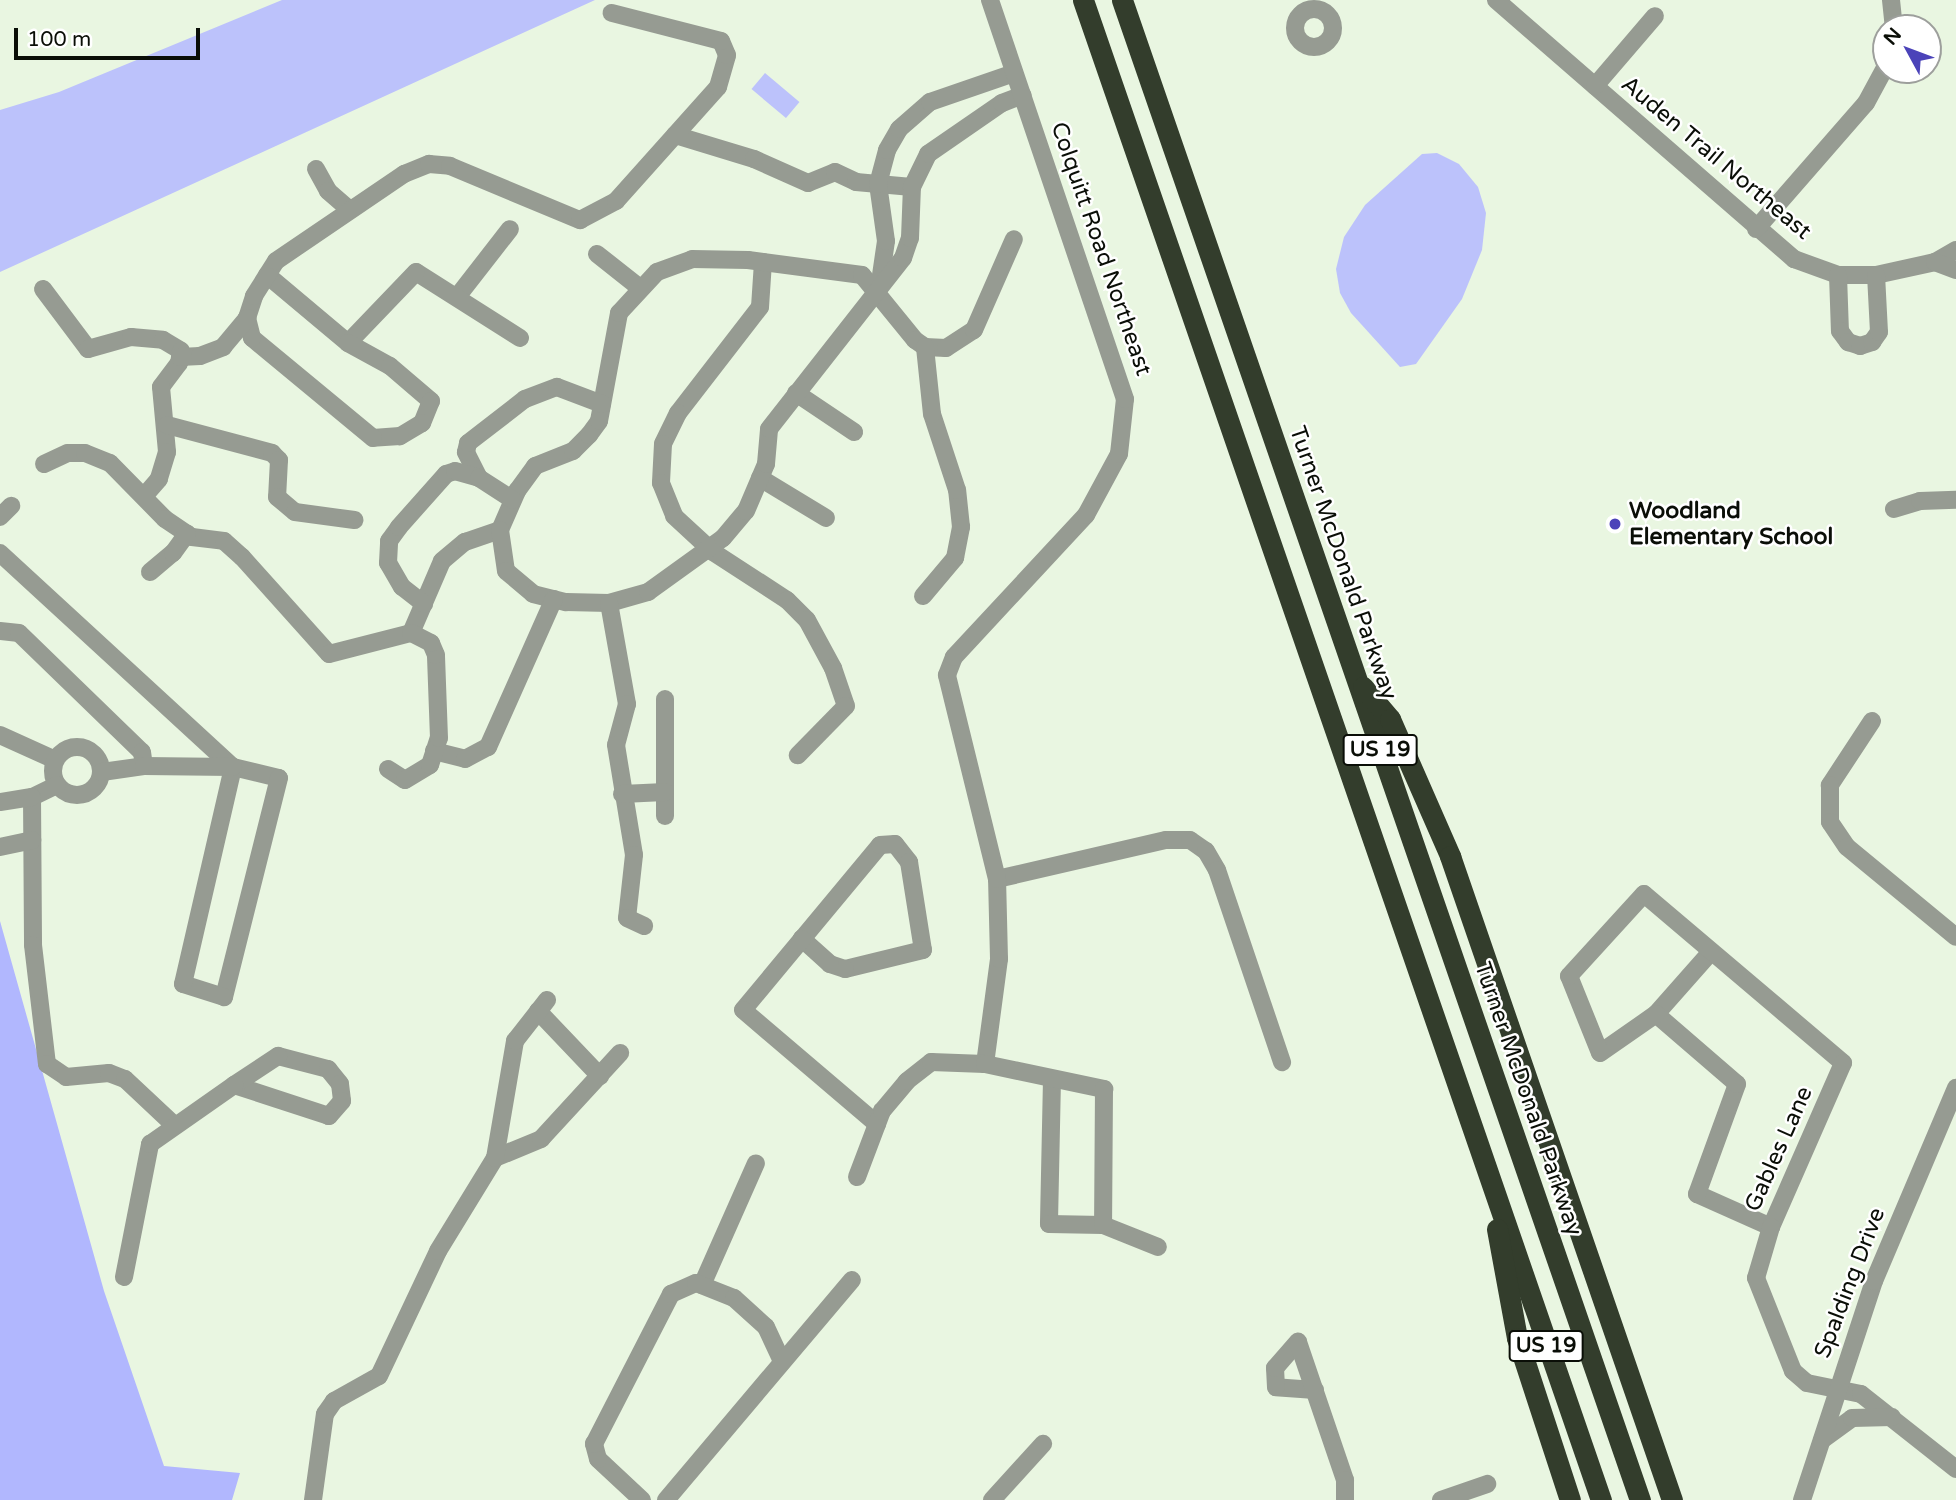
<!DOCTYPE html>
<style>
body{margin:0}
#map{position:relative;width:1956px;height:1500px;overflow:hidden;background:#e9f6e1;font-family:"Varela Round",sans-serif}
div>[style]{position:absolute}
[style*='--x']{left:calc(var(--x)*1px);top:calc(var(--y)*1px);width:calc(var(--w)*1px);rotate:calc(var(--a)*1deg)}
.green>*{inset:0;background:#bcc2fb;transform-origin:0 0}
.forest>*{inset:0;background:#b1b7fe}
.minor>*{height:18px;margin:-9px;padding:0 9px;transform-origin:9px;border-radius:9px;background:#969b92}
.minor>.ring{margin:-9px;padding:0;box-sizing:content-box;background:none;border:18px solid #969b92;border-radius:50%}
.highway>*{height:21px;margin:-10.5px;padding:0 10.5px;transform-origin:10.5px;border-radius:10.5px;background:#333d2c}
.dots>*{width:19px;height:19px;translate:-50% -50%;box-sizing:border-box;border:4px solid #fff;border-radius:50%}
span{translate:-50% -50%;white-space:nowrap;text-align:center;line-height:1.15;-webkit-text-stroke:5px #fff;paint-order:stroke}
.shield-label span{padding:2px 5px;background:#fff;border:2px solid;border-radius:5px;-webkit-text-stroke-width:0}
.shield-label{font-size:21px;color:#0a0e07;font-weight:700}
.street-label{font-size:23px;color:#0a0e07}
.poi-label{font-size:23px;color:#0a0e07;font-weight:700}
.left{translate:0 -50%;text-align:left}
.north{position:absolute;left:1872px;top:14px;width:70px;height:70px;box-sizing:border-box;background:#fff;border:2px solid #9d9f9c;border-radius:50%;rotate:311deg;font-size:19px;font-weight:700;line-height:28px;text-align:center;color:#0a0e07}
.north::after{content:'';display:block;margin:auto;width:24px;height:32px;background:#4b43b9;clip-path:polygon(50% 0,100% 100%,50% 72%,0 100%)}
.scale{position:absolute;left:14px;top:28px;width:186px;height:32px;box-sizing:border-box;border:4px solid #0a0e07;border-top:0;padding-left:9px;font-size:21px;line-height:24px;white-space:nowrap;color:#0a0e07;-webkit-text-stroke:5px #fff;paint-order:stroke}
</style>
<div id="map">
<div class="green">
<i style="clip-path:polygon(282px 0,595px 0,0 272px,0 110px,59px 92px)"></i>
<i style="left:765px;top:73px;width:45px;height:21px;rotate:40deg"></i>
<i style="clip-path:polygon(1437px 153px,1459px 164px,1478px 187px,1486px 213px,1482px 250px,1462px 299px,1416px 364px,1400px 367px,1351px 313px,1340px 293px,1336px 269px,1344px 237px,1365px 205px,1422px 154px)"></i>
</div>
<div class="forest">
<i style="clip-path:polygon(0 921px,104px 1291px,164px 1466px,240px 1473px,232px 1500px,0 1500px)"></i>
</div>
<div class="minor">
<i style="--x:1496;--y:0;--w:395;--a:41"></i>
<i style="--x:1794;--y:259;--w:47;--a:20"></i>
<i style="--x:1838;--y:275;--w:38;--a:0"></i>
<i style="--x:1876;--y:275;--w:60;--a:-12.4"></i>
<i style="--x:1935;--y:262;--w:24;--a:-30"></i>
<i style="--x:1891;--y:0;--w:28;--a:84"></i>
<i class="ring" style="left:1295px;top:9px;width:20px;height:20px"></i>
<i style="--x:1595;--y:86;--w:92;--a:-49.4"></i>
<i style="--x:675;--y:135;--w:83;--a:16.9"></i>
<i style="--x:754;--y:159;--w:59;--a:24"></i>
<i style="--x:808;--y:183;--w:29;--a:-22"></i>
<i style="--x:835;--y:172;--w:23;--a:25"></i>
<i style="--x:856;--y:182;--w:56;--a:5.1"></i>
<i style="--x:316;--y:169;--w:25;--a:61"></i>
<i style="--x:328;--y:191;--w:29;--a:41"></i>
<i style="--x:1756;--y:229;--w:167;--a:-48.9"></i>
<i style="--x:1866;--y:103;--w:42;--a:-61.6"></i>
<i style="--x:597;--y:254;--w:55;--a:38.3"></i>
<i style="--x:763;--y:262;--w:45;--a:93.8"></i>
<i style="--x:760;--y:307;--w:134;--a:127.7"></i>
<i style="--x:678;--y:413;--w:34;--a:116"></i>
<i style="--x:663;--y:444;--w:39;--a:93"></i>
<i style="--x:661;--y:483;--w:35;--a:68"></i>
<i style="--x:674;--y:516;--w:53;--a:42.7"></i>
<i style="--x:713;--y:552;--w:88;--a:33"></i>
<i style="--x:787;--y:600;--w:28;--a:45"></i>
<i style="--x:807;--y:620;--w:55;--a:61.6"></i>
<i style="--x:833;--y:668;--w:40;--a:71.1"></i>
<i style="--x:846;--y:706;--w:69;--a:134.4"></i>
<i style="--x:1935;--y:262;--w:22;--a:21"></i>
<i style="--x:267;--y:275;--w:106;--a:40"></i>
<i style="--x:1838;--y:275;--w:56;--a:88"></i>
<i style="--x:1840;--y:331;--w:14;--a:54"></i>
<i style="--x:1848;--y:342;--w:13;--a:18"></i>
<i style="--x:1860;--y:346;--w:13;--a:-18"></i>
<i style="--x:1872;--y:342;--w:12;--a:-55"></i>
<i style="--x:1879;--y:332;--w:57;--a:-93"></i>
<i style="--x:880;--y:282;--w:41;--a:-81.7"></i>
<i style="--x:886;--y:241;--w:58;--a:-98"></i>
<i style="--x:878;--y:184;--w:35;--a:-75"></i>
<i style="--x:887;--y:150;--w:24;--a:-60"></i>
<i style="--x:899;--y:129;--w:41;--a:-41.1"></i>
<i style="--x:930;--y:102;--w:89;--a:-19"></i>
<i style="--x:43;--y:289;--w:75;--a:53.1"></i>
<i style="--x:88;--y:349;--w:45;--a:-15.6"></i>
<i style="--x:131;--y:337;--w:32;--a:5"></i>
<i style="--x:163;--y:340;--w:21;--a:31"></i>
<i style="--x:181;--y:351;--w:12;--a:99"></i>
<i style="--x:179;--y:363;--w:30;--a:127"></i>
<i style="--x:161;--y:387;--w:65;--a:84.7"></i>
<i style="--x:167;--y:452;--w:28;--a:107"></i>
<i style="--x:159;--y:479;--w:23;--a:131"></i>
<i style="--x:457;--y:297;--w:86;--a:-52.1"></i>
<i style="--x:520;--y:338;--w:123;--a:-147.6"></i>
<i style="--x:416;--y:272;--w:98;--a:133.8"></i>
<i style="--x:348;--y:343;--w:48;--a:28.7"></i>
<i style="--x:390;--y:366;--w:54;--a:40.5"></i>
<i style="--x:431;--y:401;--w:24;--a:112"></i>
<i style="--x:422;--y:423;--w:26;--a:149"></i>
<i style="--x:400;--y:436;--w:27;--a:176"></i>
<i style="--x:373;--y:438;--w:157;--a:-140.4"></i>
<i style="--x:252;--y:338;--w:21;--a:-104"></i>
<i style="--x:247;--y:318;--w:23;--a:-72"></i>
<i style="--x:254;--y:296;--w:41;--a:-57.8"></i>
<i style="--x:276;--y:261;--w:155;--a:-34.2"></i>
<i style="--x:404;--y:174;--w:27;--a:-22"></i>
<i style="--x:429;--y:164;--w:21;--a:5"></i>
<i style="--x:450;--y:166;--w:141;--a:22.6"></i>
<i style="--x:580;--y:220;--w:41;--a:-27.8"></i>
<i style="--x:616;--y:201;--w:153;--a:-48.2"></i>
<i style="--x:718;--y:87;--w:33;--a:-74"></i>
<i style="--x:727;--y:55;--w:15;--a:-113"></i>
<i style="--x:721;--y:41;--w:113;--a:-165.6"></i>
<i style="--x:180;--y:357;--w:20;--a:-3"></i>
<i style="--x:200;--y:356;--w:25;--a:-21"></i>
<i style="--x:223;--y:347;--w:38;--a:-50"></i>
<i style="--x:796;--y:393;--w:70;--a:33.9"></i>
<i style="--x:167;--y:425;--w:109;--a:14.9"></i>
<i style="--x:272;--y:453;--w:10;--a:45"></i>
<i style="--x:279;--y:460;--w:37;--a:93"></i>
<i style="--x:277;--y:497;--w:23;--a:40"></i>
<i style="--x:295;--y:512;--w:60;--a:7.7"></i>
<i style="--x:44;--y:464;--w:26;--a:-25"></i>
<i style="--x:68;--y:453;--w:17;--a:0"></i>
<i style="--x:85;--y:453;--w:27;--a:22"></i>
<i style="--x:110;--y:463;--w:78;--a:45.5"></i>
<i style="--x:165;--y:519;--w:32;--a:34"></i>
<i style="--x:192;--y:537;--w:32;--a:7"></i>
<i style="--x:224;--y:541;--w:24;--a:42"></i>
<i style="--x:242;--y:557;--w:130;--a:48.1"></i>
<i style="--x:329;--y:654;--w:85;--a:-14.4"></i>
<i style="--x:411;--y:633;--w:78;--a:-66.7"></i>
<i style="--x:442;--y:561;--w:30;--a:-40"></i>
<i style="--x:465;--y:542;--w:37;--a:-19"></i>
<i style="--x:500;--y:530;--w:43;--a:-66.4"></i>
<i style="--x:517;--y:491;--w:31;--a:-54"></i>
<i style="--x:535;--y:466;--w:41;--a:-21.5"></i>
<i style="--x:573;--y:451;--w:23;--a:-45"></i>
<i style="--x:589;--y:435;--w:17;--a:-54"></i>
<i style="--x:599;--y:421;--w:110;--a:-79.5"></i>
<i style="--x:619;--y:313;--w:56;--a:-47.2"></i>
<i style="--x:657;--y:272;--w:37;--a:-20"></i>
<i style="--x:692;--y:259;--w:56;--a:1"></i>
<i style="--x:748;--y:260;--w:115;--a:7.5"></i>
<i style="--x:862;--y:275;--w:84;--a:50.8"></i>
<i style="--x:915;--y:340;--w:12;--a:35"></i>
<i style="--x:925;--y:347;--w:21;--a:3"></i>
<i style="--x:946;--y:348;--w:33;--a:-33"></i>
<i style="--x:974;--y:330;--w:99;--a:-66.3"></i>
<i style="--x:479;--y:478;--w:29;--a:-117"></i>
<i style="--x:466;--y:452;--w:9;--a:-77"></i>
<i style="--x:468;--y:443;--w:72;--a:-37.7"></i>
<i style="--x:525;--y:399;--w:34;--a:-21"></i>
<i style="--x:557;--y:387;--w:48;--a:20.7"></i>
<i style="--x:760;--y:478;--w:77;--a:31.2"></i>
<i style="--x:1894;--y:509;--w:27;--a:-17"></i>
<i style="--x:1920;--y:501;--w:36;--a:-2"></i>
<i style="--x:0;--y:517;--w:16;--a:-45"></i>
<i style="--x:500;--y:530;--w:41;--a:81.7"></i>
<i style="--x:506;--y:571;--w:35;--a:40"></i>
<i style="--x:533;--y:594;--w:34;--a:14"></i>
<i style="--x:566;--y:602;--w:43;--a:1.3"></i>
<i style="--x:609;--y:603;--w:41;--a:-15.8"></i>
<i style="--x:648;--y:592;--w:92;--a:-35.8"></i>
<i style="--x:723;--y:538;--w:35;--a:-50"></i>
<i style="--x:746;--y:511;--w:51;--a:-66.9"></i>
<i style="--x:766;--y:464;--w:35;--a:-85"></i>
<i style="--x:769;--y:429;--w:217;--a:-51.9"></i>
<i style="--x:903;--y:258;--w:21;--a:-71"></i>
<i style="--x:910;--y:238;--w:51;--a:-87.8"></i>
<i style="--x:912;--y:187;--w:37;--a:-64"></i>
<i style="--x:928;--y:154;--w:90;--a:-34.6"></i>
<i style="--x:1002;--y:103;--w:22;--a:-21"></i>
<i style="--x:0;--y:553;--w:316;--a:42.6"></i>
<i style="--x:150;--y:572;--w:30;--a:-40"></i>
<i style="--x:173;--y:553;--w:24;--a:-54"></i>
<i style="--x:923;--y:596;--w:50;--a:-49.9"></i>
<i style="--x:955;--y:558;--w:32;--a:-79"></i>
<i style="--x:961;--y:527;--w:37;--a:-96"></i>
<i style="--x:957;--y:490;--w:80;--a:-108.2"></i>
<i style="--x:932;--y:414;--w:67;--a:-96"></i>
<i style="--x:609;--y:603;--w:103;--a:79.9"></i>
<i style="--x:627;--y:704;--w:42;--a:105"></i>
<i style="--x:616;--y:745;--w:111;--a:80.7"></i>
<i style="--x:634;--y:855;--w:63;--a:96.3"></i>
<i style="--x:627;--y:918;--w:19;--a:25"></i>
<i style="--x:424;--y:604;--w:28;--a:-142"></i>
<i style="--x:402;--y:587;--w:28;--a:-120"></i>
<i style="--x:388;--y:563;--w:22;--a:-87"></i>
<i style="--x:389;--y:541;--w:17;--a:-54"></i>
<i style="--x:399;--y:527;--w:71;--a:-48.4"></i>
<i style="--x:446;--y:474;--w:9;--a:-18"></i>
<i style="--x:455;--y:471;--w:25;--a:16"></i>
<i style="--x:479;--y:478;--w:40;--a:32.9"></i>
<i style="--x:0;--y:631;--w:19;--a:6"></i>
<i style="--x:19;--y:633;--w:171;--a:44.1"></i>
<i style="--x:142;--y:752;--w:14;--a:82"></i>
<i style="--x:665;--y:699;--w:117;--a:90"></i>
<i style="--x:1872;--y:721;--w:77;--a:123.3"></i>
<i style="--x:1830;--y:785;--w:37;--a:90"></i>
<i style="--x:1830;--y:822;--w:30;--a:56"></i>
<i style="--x:1847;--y:847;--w:141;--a:39.5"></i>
<i style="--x:0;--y:735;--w:60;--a:24.4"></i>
<i class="ring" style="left:53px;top:747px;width:30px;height:30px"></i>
<i style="--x:434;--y:751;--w:32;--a:14"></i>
<i style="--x:465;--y:759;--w:26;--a:-28"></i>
<i style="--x:488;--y:747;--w:162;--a:-66"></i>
<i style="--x:233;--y:767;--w:47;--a:13.4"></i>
<i style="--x:279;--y:778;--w:226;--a:104.1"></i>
<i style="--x:224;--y:997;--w:43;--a:-162.4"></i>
<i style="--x:183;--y:984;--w:223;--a:-77"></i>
<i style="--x:388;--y:769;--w:20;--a:33"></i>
<i style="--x:405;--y:780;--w:29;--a:-31"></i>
<i style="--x:430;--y:765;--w:28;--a:-72"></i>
<i style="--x:439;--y:738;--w:83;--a:-92.1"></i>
<i style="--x:436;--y:655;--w:13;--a:-113"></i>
<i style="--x:431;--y:643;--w:22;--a:-153"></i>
<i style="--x:102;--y:772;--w:42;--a:-8.1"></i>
<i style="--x:144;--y:766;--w:89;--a:0.6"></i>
<i style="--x:57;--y:785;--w:28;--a:154"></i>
<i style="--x:32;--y:797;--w:148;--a:89.6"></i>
<i style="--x:33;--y:945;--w:120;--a:83.3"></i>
<i style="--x:47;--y:1064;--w:23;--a:34"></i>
<i style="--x:66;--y:1077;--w:43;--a:-5.3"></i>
<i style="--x:109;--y:1073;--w:17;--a:21"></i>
<i style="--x:125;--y:1079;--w:66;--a:43.2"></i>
<i style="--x:622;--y:794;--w:43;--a:-2.7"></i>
<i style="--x:0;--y:802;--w:32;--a:-9"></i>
<i style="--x:895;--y:844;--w:23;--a:52"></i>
<i style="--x:909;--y:862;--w:89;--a:81"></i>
<i style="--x:923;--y:950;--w:80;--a:166.3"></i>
<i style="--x:845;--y:969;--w:16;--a:-162"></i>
<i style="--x:830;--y:964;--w:38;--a:-138"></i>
<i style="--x:802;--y:939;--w:122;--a:-50.3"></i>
<i style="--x:880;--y:845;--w:15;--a:-4"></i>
<i style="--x:0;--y:847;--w:33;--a:-12"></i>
<i style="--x:997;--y:879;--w:173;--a:-13"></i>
<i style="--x:1166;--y:840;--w:24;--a:0"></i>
<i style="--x:1190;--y:840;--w:19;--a:35"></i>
<i style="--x:1206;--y:851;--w:22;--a:60"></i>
<i style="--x:1217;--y:870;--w:203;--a:71.3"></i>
<i style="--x:802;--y:939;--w:92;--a:129.7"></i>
<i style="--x:743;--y:1010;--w:176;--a:40.4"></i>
<i style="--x:538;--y:1011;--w:90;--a:46.4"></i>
<i style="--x:1656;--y:1014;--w:81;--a:-48.5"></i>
<i style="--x:278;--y:1056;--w:52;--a:14.6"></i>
<i style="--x:328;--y:1069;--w:19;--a:51"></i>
<i style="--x:340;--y:1084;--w:17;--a:83"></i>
<i style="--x:342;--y:1101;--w:20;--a:131"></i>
<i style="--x:329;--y:1116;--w:100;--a:-161.9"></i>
<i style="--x:234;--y:1085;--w:53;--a:-33.4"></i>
<i style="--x:985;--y:1064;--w:106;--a:-82.4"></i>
<i style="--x:999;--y:959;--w:80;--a:-91.4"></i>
<i style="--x:997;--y:879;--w:210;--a:-103.8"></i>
<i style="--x:947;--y:675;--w:19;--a:-69"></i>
<i style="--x:954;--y:657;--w:194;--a:-47.1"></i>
<i style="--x:1086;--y:515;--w:69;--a:-61.6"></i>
<i style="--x:1119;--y:454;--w:55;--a:-83.8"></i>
<i style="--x:1125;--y:399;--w:421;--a:-108.7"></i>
<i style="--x:1052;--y:1079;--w:145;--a:91.2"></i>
<i style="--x:1049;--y:1224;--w:54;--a:1.1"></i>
<i style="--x:1103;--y:1225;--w:59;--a:21.8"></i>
<i style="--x:495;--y:1158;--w:50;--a:-22.4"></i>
<i style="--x:541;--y:1139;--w:117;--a:-47.4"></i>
<i style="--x:857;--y:1177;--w:71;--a:-69.3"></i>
<i style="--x:882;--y:1111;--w:39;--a:-50"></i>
<i style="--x:907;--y:1081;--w:31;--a:-38"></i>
<i style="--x:931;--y:1062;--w:54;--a:2.1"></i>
<i style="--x:985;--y:1064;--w:122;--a:11.9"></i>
<i style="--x:1104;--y:1089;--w:136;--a:90.4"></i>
<i style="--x:1771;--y:1227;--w:81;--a:-156"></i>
<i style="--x:1697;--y:1194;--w:117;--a:-70"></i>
<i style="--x:1737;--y:1084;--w:107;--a:-139.2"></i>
<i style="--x:1656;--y:1014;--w:68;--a:145.1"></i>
<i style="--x:1600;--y:1053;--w:83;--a:-111.9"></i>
<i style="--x:1569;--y:976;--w:111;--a:-47.6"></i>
<i style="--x:1644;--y:894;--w:261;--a:40.3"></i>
<i style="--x:1843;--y:1063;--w:179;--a:113.7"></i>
<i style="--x:1771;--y:1227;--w:53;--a:106.4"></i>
<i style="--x:1756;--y:1278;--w:100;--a:68.3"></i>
<i style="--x:1793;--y:1371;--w:18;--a:41"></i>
<i style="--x:1807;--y:1383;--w:55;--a:11.5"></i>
<i style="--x:1861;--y:1394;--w:121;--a:38.3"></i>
<i style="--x:124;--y:1277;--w:136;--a:-78.9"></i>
<i style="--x:150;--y:1144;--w:103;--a:-35.1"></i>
<i style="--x:702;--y:1285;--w:133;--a:-66.1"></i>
<i style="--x:1315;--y:1390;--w:39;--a:-176"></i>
<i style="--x:1276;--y:1387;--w:19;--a:-93"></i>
<i style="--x:1275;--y:1368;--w:35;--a:-49"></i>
<i style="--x:1298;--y:1342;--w:146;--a:71.2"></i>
<i style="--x:1345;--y:1480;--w:20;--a:90"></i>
<i style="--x:1822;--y:1440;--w:37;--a:-36"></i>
<i style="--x:1852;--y:1418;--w:40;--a:-1.4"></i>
<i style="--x:313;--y:1500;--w:87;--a:-82.1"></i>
<i style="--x:325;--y:1414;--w:16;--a:-55"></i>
<i style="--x:334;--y:1401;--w:51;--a:-29.1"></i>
<i style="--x:379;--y:1376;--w:138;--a:-64.7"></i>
<i style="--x:438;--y:1251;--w:109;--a:-58.5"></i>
<i style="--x:495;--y:1158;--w:119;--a:-80.3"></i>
<i style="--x:515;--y:1041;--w:52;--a:-52"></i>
<i style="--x:642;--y:1500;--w:60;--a:-137"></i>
<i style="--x:598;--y:1459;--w:16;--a:-105"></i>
<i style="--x:594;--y:1444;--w:169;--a:-62.8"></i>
<i style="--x:671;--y:1294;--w:27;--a:-24"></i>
<i style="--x:696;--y:1283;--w:41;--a:21.5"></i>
<i style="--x:734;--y:1298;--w:43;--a:42.2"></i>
<i style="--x:766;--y:1327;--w:38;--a:65"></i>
<i style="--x:666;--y:1500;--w:288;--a:-49.8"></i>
<i style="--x:992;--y:1500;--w:76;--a:-47.7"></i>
<i style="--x:1441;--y:1500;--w:49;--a:-19.2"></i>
<i style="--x:1802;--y:1500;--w:231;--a:-71.8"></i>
<i style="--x:1874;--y:1281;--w:210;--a:-67"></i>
</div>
<div class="highway">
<i style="--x:1083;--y:0;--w:1587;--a:70.95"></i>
<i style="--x:1122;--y:0;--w:1587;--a:70.95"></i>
<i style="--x:1363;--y:687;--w:42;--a:49.8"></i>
<i style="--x:1390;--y:719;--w:150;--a:66.3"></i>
<i style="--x:1450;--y:856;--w:681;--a:70.98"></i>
<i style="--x:1497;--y:1229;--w:111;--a:79.6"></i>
<i style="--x:1517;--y:1338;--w:170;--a:71.9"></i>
</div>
<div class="dots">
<i style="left:1615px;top:524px;background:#4b43b9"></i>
</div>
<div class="shield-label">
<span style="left:1380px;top:750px">US 19</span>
<span style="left:1546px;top:1346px">US 19</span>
</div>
<div class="street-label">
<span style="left:1716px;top:158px;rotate:40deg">Auden Trail Northeast</span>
<span style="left:1101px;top:249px;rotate:71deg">Colquitt Road Northeast</span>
<span style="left:1343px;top:563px;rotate:71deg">Turner McDonald Parkway</span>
<span style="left:1528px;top:1099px;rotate:71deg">Turner McDonald Parkway</span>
<span style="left:1779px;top:1149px;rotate:-66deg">Gables Lane</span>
<span style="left:1850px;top:1283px;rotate:-69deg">Spalding Drive</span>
</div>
<div class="poi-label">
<span class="left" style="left:1629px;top:524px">Woodland<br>Elementary School</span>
</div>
<div class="north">N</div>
<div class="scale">100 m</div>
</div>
